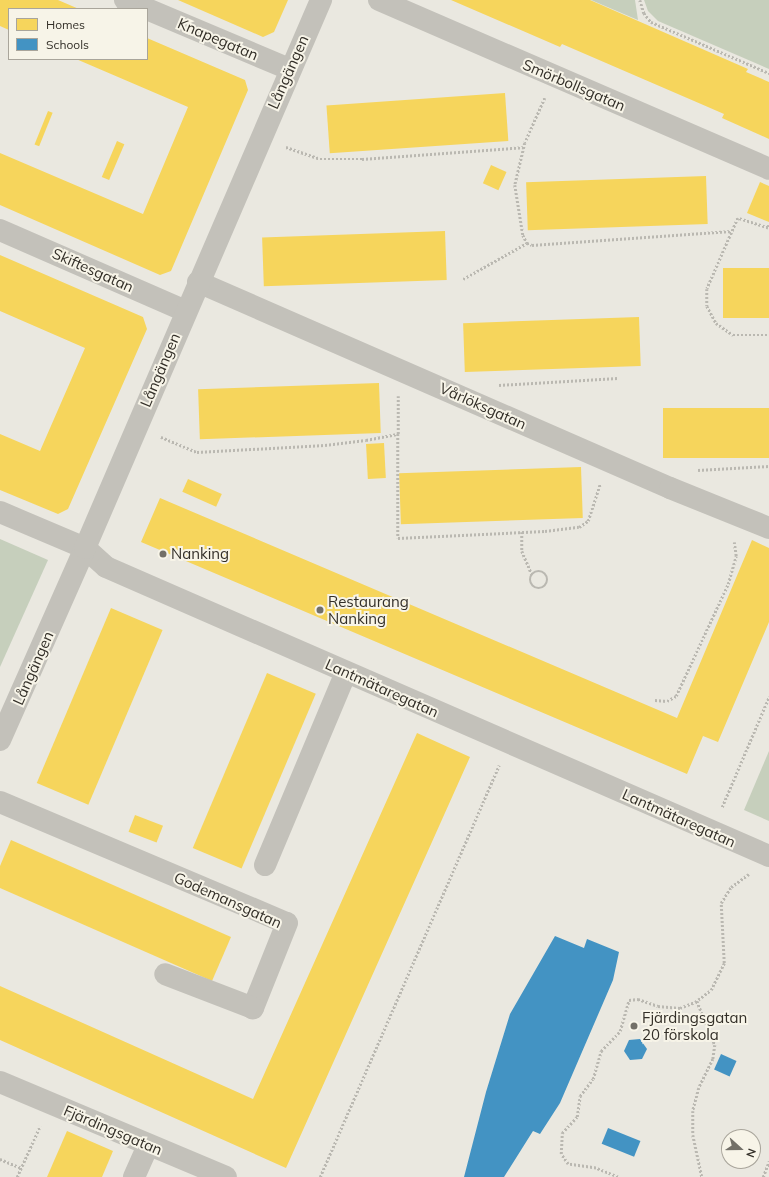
<!DOCTYPE html>
<meta charset="utf-8">
<style>
body{margin:0}
#map{position:relative;width:769px;height:1177px;overflow:hidden;background:#eae8e0;font-family:Mulish,sans-serif}
div>[style]{position:absolute}
[style*='--x']{left:calc(var(--x)*1px);top:calc(var(--y)*1px);width:calc(var(--w)*1px);rotate:calc(var(--a)*1deg)}
.green>*{inset:0;background:#c6cfbc}
.homes>*{inset:0;background:#f6d55c;transform-origin:0 0}
.schools>*{inset:0;background:#4393c3;transform-origin:0 0}
.path>*{height:2.5px;margin-top:-1.25px;transform-origin:0;background:repeating-linear-gradient(90deg,#bab8b1 0 2px,transparent 0 4px)}
.path>.ring{margin:-1.25px;padding:0;box-sizing:content-box;background:none;border:2.5px solid #bab8b1;border-radius:50%}
.minor>*{height:22px;margin:-11px;padding:0 11px;transform-origin:11px;border-radius:11px;background:#c3c1ba}
.dots>*{width:11px;height:11px;translate:-50% -50%;box-sizing:border-box;border:2px solid #f7f4e8;border-radius:50%}
span{translate:-50% -50%;white-space:nowrap;text-align:center;line-height:1.15;-webkit-text-stroke:4px #f7f4e8;paint-order:stroke}
.street-label{font-size:15px;color:#332f28}
.poi-label{font-size:15px;color:#332f28}
.left{translate:0 -50%;text-align:left}
.legend{position:absolute;left:8px;top:8px;width:140px;height:52px;box-sizing:border-box;background:#f7f4e8;border:1px solid #a9a59b;margin:0;padding:5px 7px;list-style:none;font-size:12px;color:#332f28}
.legend li{display:flex;align-items:center;gap:8px;height:20px}
.legend b{width:20px;border:1px solid #a9a59b}
.north{position:absolute;left:721px;top:1129px;width:40px;height:40px;box-sizing:border-box;background:#f7f4e8;border:1px solid #a9a59b;border-radius:50%;rotate:111deg;font-size:11px;font-weight:700;line-height:16px;text-align:center;color:#332f28}
.north::after{content:'';display:block;margin:auto;width:14px;height:18px;background:#737068;clip-path:polygon(50% 0,100% 100%,50% 72%,0 100%)}
</style>
<div id="map">
<div class="green">
<i style="clip-path:polygon(591px 0,635px 0,638px 20px)"></i>
<i style="clip-path:polygon(644px 0,769px 0,769px 69px,658px 21px,648px 11px)"></i>
<i style="clip-path:polygon(0 539px,48px 560px,0 667px)"></i>
<i style="clip-path:polygon(769px 751px,769px 821px,744px 810px)"></i>
</div>
<div class="homes">
<i style="clip-path:polygon(0 0,58px 0,79px 9px,9px 9px,9px 30px,0 26px)"></i>
<i style="clip-path:polygon(178px 0,288px 0,274px 32px,263px 37px)"></i>
<i style="clip-path:polygon(451px 0,590px 0,748px 69px,746px 72px,769px 82px,769px 139px,722px 118px,724px 114px,701px 104px,562px 44px,560px 47px)"></i>
<i style="clip-path:polygon(147px 38px,245px 80px,248px 90px,171px 271px,160px 275px,0 205px,0 153px,143px 214px,188px 107px,76px 59px,147px 59px)"></i>
<i style="left:505px;top:93px;width:48px;height:179px;rotate:86deg"></i>
<i style="left:48px;top:111px;width:5px;height:36px;rotate:22deg"></i>
<i style="left:117px;top:141px;width:8px;height:39px;rotate:23deg"></i>
<i style="left:491px;top:165px;width:17px;height:20px;rotate:24deg"></i>
<i style="left:706px;top:176px;width:48px;height:180px;rotate:88deg"></i>
<i style="clip-path:polygon(760px 182px,769px 186px,769px 222px,747px 213px)"></i>
<i style="left:445px;top:231px;width:49px;height:183px;rotate:88deg"></i>
<i style="clip-path:polygon(0 255px,143px 317px,147px 329px,68px 509px,58px 514px,0 490px,0 434px,40px 451px,85px 348px,0 311px)"></i>
<i style="left:769px;top:268px;width:50px;height:46px;rotate:90deg"></i>
<i style="left:639px;top:317px;width:49px;height:176px;rotate:88deg"></i>
<i style="left:379px;top:383px;width:50px;height:181px;rotate:88deg"></i>
<i style="left:769px;top:408px;width:50px;height:106px;rotate:90deg"></i>
<i style="left:384px;top:443px;width:35px;height:18px;rotate:87deg"></i>
<i style="left:581px;top:467px;width:51px;height:182px;rotate:88deg"></i>
<i style="left:188px;top:479px;width:37px;height:14px;rotate:24deg"></i>
<i style="clip-path:polygon(160px 498px,677px 718px,752px 540px,769px 548px,769px 622px,718px 742px,703px 736px,687px 774px,141px 542px)"></i>
<i style="left:111px;top:608px;width:56px;height:190px;rotate:23deg"></i>
<i style="left:267px;top:673px;width:53px;height:190px;rotate:23deg"></i>
<i style="clip-path:polygon(417px 733px,470px 757px,286px 1168px,0 1040px,0 986px,253px 1099px)"></i>
<i style="left:135px;top:815px;width:30px;height:18px;rotate:21deg"></i>
<i style="clip-path:polygon(11px 840px,231px 937px,212px 981px,0 888px,0 866px)"></i>
<i style="clip-path:polygon(67px 1131px,113px 1151px,102px 1177px,47px 1177px)"></i>
</div>
<div class="schools">
<i style="clip-path:polygon(555px 936px,584px 948px,587px 939px,619px 952px,613px 980px,560px 1103px,540px 1134px,533px 1131px,504px 1177px,464px 1177px,486px 1092px,510px 1014px)"></i>
<i style="clip-path:polygon(640px 1039px,647px 1049px,642px 1059px,630px 1060px,624px 1051px,629px 1040px)"></i>
<i style="left:721px;top:1054px;width:17px;height:17px;rotate:24deg"></i>
<i style="left:608px;top:1128px;width:35px;height:17px;rotate:22deg"></i>
</div>
<div class="path">
<i style="--x:640;--y:0;--w:14;--a:73"></i>
<i style="--x:644;--y:13;--w:11;--a:52"></i>
<i style="--x:651;--y:22;--w:129;--a:23.4"></i>
<i style="--x:545;--y:98;--w:49;--a:114"></i>
<i style="--x:525;--y:143;--w:43;--a:103.4"></i>
<i style="--x:515;--y:185;--w:51;--a:80.9"></i>
<i style="--x:523;--y:235;--w:9;--a:63"></i>
<i style="--x:527;--y:243;--w:5;--a:22"></i>
<i style="--x:532;--y:245;--w:200;--a:-4"></i>
<i style="--x:286;--y:147;--w:36;--a:19"></i>
<i style="--x:320;--y:159;--w:42;--a:0"></i>
<i style="--x:362;--y:159;--w:162;--a:-4.2"></i>
<i style="--x:769;--y:225;--w:3;--a:108"></i>
<i style="--x:768;--y:228;--w:32;--a:-162"></i>
<i style="--x:738;--y:218;--w:77;--a:113.6"></i>
<i style="--x:707;--y:289;--w:17;--a:90"></i>
<i style="--x:707;--y:306;--w:19;--a:62"></i>
<i style="--x:716;--y:323;--w:21;--a:35"></i>
<i style="--x:733;--y:335;--w:36;--a:0"></i>
<i style="--x:463;--y:279;--w:73;--a:-29.4"></i>
<i style="--x:499;--y:385;--w:119;--a:-3.4"></i>
<i style="--x:398;--y:434;--w:104;--a:90"></i>
<i style="--x:398;--y:538;--w:147;--a:-2.7"></i>
<i style="--x:545;--y:531;--w:34;--a:-7"></i>
<i style="--x:579;--y:527;--w:11;--a:-34"></i>
<i style="--x:588;--y:521;--w:39;--a:-72"></i>
<i style="--x:161;--y:437;--w:39;--a:23"></i>
<i style="--x:197;--y:452;--w:128;--a:-3.1"></i>
<i style="--x:325;--y:445;--w:41;--a:-7"></i>
<i style="--x:366;--y:440;--w:33;--a:-11"></i>
<i style="--x:398;--y:434;--w:38;--a:-90"></i>
<i style="--x:698;--y:470;--w:71;--a:-3.2"></i>
<i style="--x:522;--y:532;--w:19;--a:90"></i>
<i style="--x:522;--y:551;--w:25;--a:67"></i>
<i class="ring" style="left:530px;top:571px;width:15.5px;height:15.5px"></i>
<i style="--x:655;--y:700;--w:12;--a:5"></i>
<i style="--x:667;--y:701;--w:10;--a:-29"></i>
<i style="--x:676;--y:696;--w:123;--a:-65.1"></i>
<i style="--x:728;--y:584;--w:29;--a:-74"></i>
<i style="--x:736;--y:556;--w:14;--a:-98"></i>
<i style="--x:722;--y:807;--w:120;--a:-66.9"></i>
<i style="--x:697;--y:1001;--w:48;--a:67.8"></i>
<i style="--x:715;--y:1045;--w:14;--a:98"></i>
<i style="--x:713;--y:1059;--w:32;--a:116"></i>
<i style="--x:699;--y:1088;--w:24;--a:105"></i>
<i style="--x:693;--y:1111;--w:24;--a:90"></i>
<i style="--x:693;--y:1135;--w:43;--a:77.9"></i>
<i style="--x:0;--y:1159;--w:23;--a:23"></i>
<i style="--x:17;--y:1177;--w:56;--a:-65.7"></i>
<i style="--x:320;--y:1177;--w:449;--a:-66.5"></i>
<i style="--x:618;--y:1177;--w:24;--a:-158"></i>
<i style="--x:596;--y:1168;--w:28;--a:-172"></i>
<i style="--x:568;--y:1164;--w:12;--a:-125"></i>
<i style="--x:561;--y:1154;--w:21;--a:-87"></i>
<i style="--x:562;--y:1133;--w:22;--a:-47"></i>
<i style="--x:577;--y:1117;--w:21;--a:-82"></i>
<i style="--x:580;--y:1096;--w:21;--a:-53"></i>
<i style="--x:593;--y:1079;--w:29;--a:-74"></i>
<i style="--x:601;--y:1051;--w:28;--a:-46"></i>
<i style="--x:620;--y:1031;--w:32;--a:-74"></i>
<i style="--x:629;--y:1000;--w:9;--a:-6"></i>
<i style="--x:638;--y:999;--w:21;--a:19"></i>
<i style="--x:658;--y:1006;--w:22;--a:5"></i>
<i style="--x:680;--y:1008;--w:16;--a:-22"></i>
<i style="--x:695;--y:1002;--w:20;--a:-37"></i>
<i style="--x:711;--y:990;--w:30;--a:-64"></i>
<i style="--x:724;--y:963;--w:60;--a:-92.9"></i>
<i style="--x:721;--y:903;--w:19;--a:-58"></i>
<i style="--x:731;--y:887;--w:22;--a:-36"></i>
<i style="--x:763;--y:1177;--w:17;--a:-69"></i>
</div>
<div class="minor">
<i style="--x:125;--y:0;--w:23;--a:23"></i>
<i style="--x:379;--y:0;--w:425;--a:23.4"></i>
<i style="--x:147;--y:9;--w:154;--a:22.9"></i>
<i style="--x:0;--y:230;--w:202;--a:23.6"></i>
<i style="--x:198;--y:282;--w:515;--a:23.58"></i>
<i style="--x:670;--y:488;--w:107;--a:22"></i>
<i style="--x:0;--y:512;--w:92;--a:23"></i>
<i style="--x:85;--y:548;--w:28;--a:42"></i>
<i style="--x:106;--y:567;--w:723;--a:23.55"></i>
<i style="--x:0;--y:740;--w:210;--a:-66.1"></i>
<i style="--x:85;--y:548;--w:597;--a:-66.7"></i>
<i style="--x:0;--y:802;--w:311;--a:22.9"></i>
<i style="--x:287;--y:923;--w:92;--a:111.8"></i>
<i style="--x:253;--y:1008;--w:94;--a:-158.9"></i>
<i style="--x:265;--y:865;--w:209;--a:-67.2"></i>
<i style="--x:0;--y:1082;--w:245;--a:22.8"></i>
<i style="--x:134;--y:1177;--w:35;--a:-66"></i>
</div>
<div class="dots">
<i style="left:163px;top:554px;background:#737068"></i>
<i style="left:320px;top:610px;background:#737068"></i>
<i style="left:634px;top:1026px;background:#737068"></i>
</div>
<div class="street-label">
<span style="left:218px;top:39px;rotate:23deg">Knapegatan</span>
<span style="left:288px;top:72px;rotate:-66deg">Långängen</span>
<span style="left:574px;top:85px;rotate:23deg">Smörbollsgatan</span>
<span style="left:93px;top:270px;rotate:24deg">Skiftesgatan</span>
<span style="left:160px;top:370px;rotate:-67deg">Långängen</span>
<span style="left:483px;top:406px;rotate:24deg">Vårlöksgatan</span>
<span style="left:33px;top:668px;rotate:-66deg">Långängen</span>
<span style="left:382px;top:688px;rotate:24deg">Lantmätaregatan</span>
<span style="left:679px;top:818px;rotate:24deg">Lantmätaregatan</span>
<span style="left:228px;top:900px;rotate:24deg">Godemansgatan</span>
<span style="left:113px;top:1130px;rotate:23deg">Fjärdingsgatan</span>
</div>
<div class="poi-label">
<span class="left" style="left:171px;top:554px">Nanking</span>
<span class="left" style="left:328px;top:610px">Restaurang<br>Nanking</span>
<span class="left" style="left:642px;top:1026px">Fjärdingsgatan<br>20 förskola</span>
</div>
<ul class="legend">
<li><b style="height:11px;background:#f6d55c"></b>Homes</li>
<li><b style="height:11px;background:#4393c3"></b>Schools</li>
</ul>
<div class="north">N</div>
</div>
